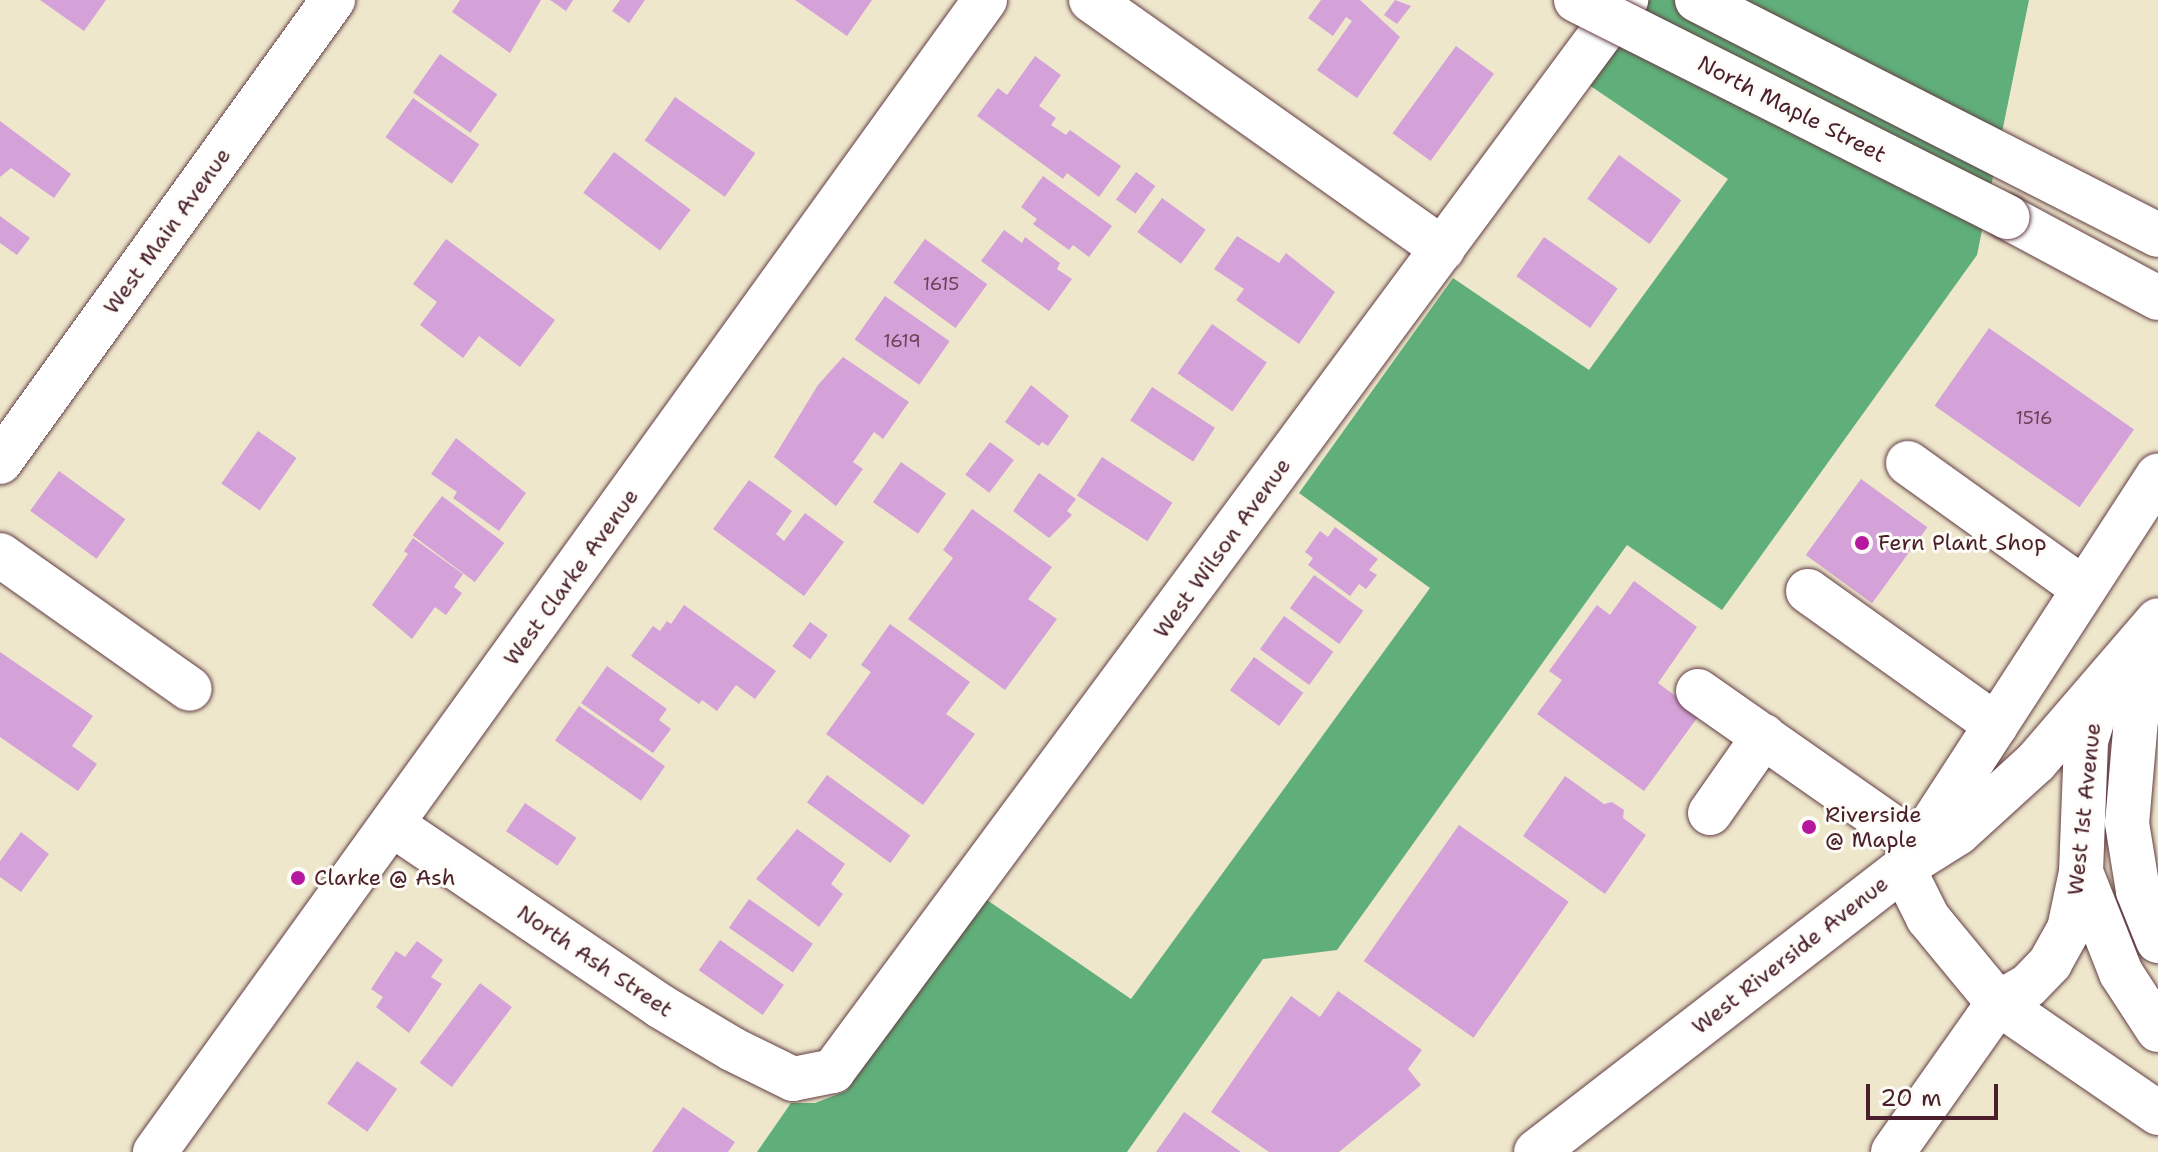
<!DOCTYPE html>
<style>
body{margin:0}
#map{position:relative;width:2158px;height:1152px;overflow:hidden;background:#eee7cc;font-family:"Shantell Sans",sans-serif}
div>[style]{position:absolute}
[style*='--x']{left:calc(var(--x)*1px);top:calc(var(--y)*1px);width:calc(var(--w)*1px);rotate:calc(var(--a)*1deg)}
.forest>*{inset:0;background:#60af7a}
.building>*{inset:0;background:#d4a2d8;transform-origin:0 0}
.roads{filter:drop-shadow(0 0 2px #633d43) drop-shadow(0 0 2px #633d43)}
.minor>*{height:44px;margin:-22px;padding:0 22px;transform-origin:22px;border-radius:22px;background:#fff}
.major>*{height:44px;margin:-22px;padding:0 22px;transform-origin:22px;border-radius:22px;background:#fff}
.bridges{filter:drop-shadow(0 0 2px #633d43) drop-shadow(0 0 2px #633d43)}
.major-bridge>*{height:44px;margin:-22px;padding:0 22px;transform-origin:22px;border-radius:22px;background:#fff}
.dots>*{width:22px;height:22px;translate:-50% -50%;box-sizing:border-box;border:4px solid #fdfcf7;border-radius:50%}
span{translate:-50% -50%;white-space:nowrap;text-align:center;line-height:1.15;-webkit-text-stroke:6px #fdfcf7;paint-order:stroke}
.number-label{font-size:18px;color:#6c4056}
.number-label span{-webkit-text-stroke-width:0}
.street-label{font-size:22px;color:#4a1f2b}
.poi-label{font-size:22px;color:#4a1f2b}
.left{translate:0 -50%;text-align:left}
.scale{position:absolute;left:1866px;top:1084px;width:132px;height:36px;box-sizing:border-box;border:4px solid #4a1f2b;border-top:0;padding-left:10px;font-size:24px;line-height:28px;white-space:nowrap;color:#4a1f2b;-webkit-text-stroke:6px #fdfcf7;paint-order:stroke}
</style>
<div id="map">
<div class="forest">
<i style="clip-path:polygon(1649px 0,2029px 0,1977px 255px,1722px 610px,1627px 545px,1337px 950px,1263px 959px,1127px 1152px,757px 1152px,791px 1103px,815px 1103px,846px 1091px,984px 898px,1131px 999px,1430px 588px,1299px 493px,1453px 278px,1589px 370px,1728px 179px,1589px 85px)"></i>
</div>
<div class="building">
<i style="clip-path:polygon(40px 0,106px 0,84px 31px)"></i>
<i style="clip-path:polygon(460px 0,541px 0,510px 53px,452px 12px)"></i>
<i style="clip-path:polygon(550px 0,573px 0,566px 11px)"></i>
<i style="clip-path:polygon(620px 0,645px 0,629px 23px,612px 11px)"></i>
<i style="clip-path:polygon(795px 0,872px 0,847px 36px)"></i>
<i style="clip-path:polygon(1321px 0,1360px 0,1400px 37px,1357px 98px,1317px 70px,1352px 21px,1346px 17px,1333px 36px,1308px 18px)"></i>
<i style="clip-path:polygon(1395px 0,1411px 6px,1397px 24px,1384px 15px)"></i>
<i style="left:1456px;top:46px;width:47px;height:108px;rotate:36deg"></i>
<i style="left:440px;top:54px;width:70px;height:47px;rotate:35deg"></i>
<i style="clip-path:polygon(1035px 56px,1061px 75px,1039px 106px,1056px 118px,1051px 125px,1066px 135px,1070px 130px,1121px 166px,1099px 197px,1067px 173px,1063px 179px,977px 116px,998px 88px,1007px 95px)"></i>
<i style="left:675px;top:97px;width:98px;height:53px;rotate:35deg"></i>
<i style="left:413px;top:98px;width:81px;height:48px;rotate:35deg"></i>
<i style="clip-path:polygon(0 121px,71px 174px,54px 198px,11px 168px,0 177px)"></i>
<i style="left:614px;top:152px;width:96px;height:51px;rotate:37deg"></i>
<i style="left:1619px;top:155px;width:77px;height:54px;rotate:36deg"></i>
<i style="left:1136px;top:172px;width:24px;height:34px;rotate:36deg"></i>
<i style="clip-path:polygon(1043px 176px,1112px 226px,1089px 257px,1073px 245px,1069px 250px,1033px 224px,1037px 219px,1021px 207px)"></i>
<i style="left:1162px;top:198px;width:54px;height:42px;rotate:36deg"></i>
<i style="clip-path:polygon(0 216px,30px 238px,17px 255px,0 243px)"></i>
<i style="clip-path:polygon(1004px 230px,1022px 243px,1025px 237px,1060px 263px,1057px 269px,1072px 279px,1049px 311px,981px 261px)"></i>
<i style="clip-path:polygon(1237px 236px,1279px 263px,1286px 253px,1335px 292px,1299px 344px,1236px 300px,1244px 289px,1214px 269px)"></i>
<i style="left:1544px;top:237px;width:90px;height:48px;rotate:35deg"></i>
<i style="clip-path:polygon(446px 239px,555px 320px,520px 367px,479px 336px,463px 358px,420px 325px,437px 302px,413px 284px)"></i>
<i style="left:925px;top:239px;width:77px;height:54px;rotate:36deg"></i>
<i style="left:885px;top:296px;width:79px;height:53px;rotate:35deg"></i>
<i style="left:1212px;top:324px;width:67px;height:60px;rotate:35deg"></i>
<i style="left:1989px;top:328px;width:177px;height:95px;rotate:35deg"></i>
<i style="clip-path:polygon(843px 357px,909px 402px,883px 439px,874px 432px,853px 462px,863px 469px,836px 506px,774px 457px,818px 385px)"></i>
<i style="clip-path:polygon(1031px 385px,1069px 416px,1048px 446px,1042px 442px,1039px 446px,1005px 422px)"></i>
<i style="left:1152px;top:387px;width:75px;height:40px;rotate:33deg"></i>
<i style="left:258px;top:431px;width:47px;height:64px;rotate:35deg"></i>
<i style="clip-path:polygon(456px 438px,526px 493px,499px 531px,453px 498px,457px 492px,431px 474px)"></i>
<i style="left:990px;top:442px;width:30px;height:41px;rotate:37deg"></i>
<i style="left:1102px;top:457px;width:84px;height:46px;rotate:33deg"></i>
<i style="left:901px;top:462px;width:55px;height:49px;rotate:35deg"></i>
<i style="left:59px;top:471px;width:82px;height:49px;rotate:36deg"></i>
<i style="clip-path:polygon(1039px 473px,1076px 499px,1067px 511px,1072px 515px,1049px 538px,1013px 511px)"></i>
<i style="left:1861px;top:479px;width:82px;height:94px;rotate:36deg"></i>
<i style="clip-path:polygon(749px 480px,792px 511px,776px 534px,784px 541px,805px 513px,844px 542px,804px 596px,713px 529px)"></i>
<i style="left:442px;top:496px;width:78px;height:49px;rotate:37deg"></i>
<i style="clip-path:polygon(972px 509px,1052px 567px,1028px 599px,1057px 619px,1005px 690px,908px 619px,953px 558px,943px 550px)"></i>
<i style="clip-path:polygon(1335px 527px,1378px 559px,1369px 570px,1377px 575px,1366px 589px,1359px 584px,1350px 596px,1308px 565px,1313px 558px,1305px 552px,1320px 531px,1328px 537px)"></i>
<i style="clip-path:polygon(413px 538px,463px 574px,454px 587px,462px 593px,446px 615px,435px 607px,412px 639px,372px 605px,408px 554px,404px 551px)"></i>
<i style="left:1314px;top:575px;width:61px;height:41px;rotate:36deg"></i>
<i style="clip-path:polygon(1634px 581px,1697px 627px,1658px 683px,1700px 714px,1644px 791px,1537px 714px,1562px 680px,1549px 671px,1597px 605px,1610px 615px)"></i>
<i style="clip-path:polygon(684px 605px,776px 671px,755px 699px,736px 685px,717px 711px,702px 700px,699px 704px,631px 656px,653px 626px,660px 631px,667px 621px,671px 624px)"></i>
<i style="left:1284px;top:616px;width:61px;height:41px;rotate:36deg"></i>
<i style="left:810px;top:622px;width:22px;height:30px;rotate:36deg"></i>
<i style="clip-path:polygon(890px 624px,970px 682px,946px 714px,975px 734px,923px 805px,826px 734px,871px 672px,861px 665px)"></i>
<i style="clip-path:polygon(0 652px,93px 716px,72px 746px,97px 764px,78px 791px,0 737px)"></i>
<i style="left:1254px;top:657px;width:61px;height:41px;rotate:36deg"></i>
<i style="clip-path:polygon(607px 666px,667px 709px,659px 720px,671px 729px,653px 753px,581px 703px)"></i>
<i style="left:579px;top:706px;width:105px;height:42px;rotate:35deg"></i>
<i style="left:827px;top:775px;width:103px;height:34px;rotate:36deg"></i>
<i style="clip-path:polygon(1565px 776px,1604px 804px,1612px 802px,1624px 810px,1623px 818px,1646px 835px,1605px 894px,1523px 836px)"></i>
<i style="left:525px;top:803px;width:62px;height:34px;rotate:34deg"></i>
<i style="left:1459px;top:825px;width:134px;height:166px;rotate:35deg"></i>
<i style="clip-path:polygon(797px 829px,845px 864px,831px 884px,843px 894px,819px 927px,756px 879px)"></i>
<i style="clip-path:polygon(21px 832px,49px 854px,21px 892px,0 877px,0 861px)"></i>
<i style="left:749px;top:899px;width:78px;height:35px;rotate:35deg"></i>
<i style="left:720px;top:940px;width:78px;height:37px;rotate:35deg"></i>
<i style="clip-path:polygon(417px 941px,443px 960px,431px 977px,442px 984px,409px 1033px,376px 1007px,383px 997px,371px 989px,396px 951px,405px 957px)"></i>
<i style="left:480px;top:983px;width:40px;height:100px;rotate:37deg"></i>
<i style="clip-path:polygon(1338px 991px,1422px 1050px,1408px 1069px,1421px 1085px,1339px 1152px,1269px 1152px,1211px 1112px,1291px 996px,1320px 1017px)"></i>
<i style="left:357px;top:1061px;width:49px;height:52px;rotate:35deg"></i>
<i style="clip-path:polygon(683px 1107px,735px 1142px,728px 1152px,652px 1152px)"></i>
<i style="clip-path:polygon(1184px 1112px,1241px 1152px,1156px 1152px)"></i>
</div>
<div class="roads">
<div class="minor">
<i style="--x:1091;--y:0;--w:431;--a:35.3"></i>
<i style="--x:0;--y:462;--w:570;--a:-54.22"></i>
<i style="--x:1908;--y:463;--w:216;--a:35.6"></i>
<i style="--x:0;--y:555;--w:232;--a:35.2"></i>
<i style="--x:1808;--y:591;--w:231;--a:35.5"></i>
<i style="--x:1698;--y:691;--w:269;--a:35"></i>
<i style="--x:1710;--y:813;--w:94;--a:-55"></i>
<i style="--x:393;--y:825;--w:323;--a:34.1"></i>
<i style="--x:660;--y:1006;--w:84;--a:30.8"></i>
<i style="--x:732;--y:1049;--w:68;--a:26.2"></i>
<i style="--x:793;--y:1079;--w:41;--a:-11.3"></i>
<i style="--x:833;--y:1071;--w:1333;--a:-53.48"></i>
<i style="--x:1903;--y:868;--w:56;--a:63.4"></i>
<i style="--x:1928;--y:918;--w:110;--a:50.5"></i>
<i style="--x:1998;--y:1003;--w:194;--a:34.5"></i>
<i style="--x:2081;--y:872;--w:109;--a:68.4"></i>
<i style="--x:2121;--y:973;--w:68;--a:57"></i>
<i style="--x:155;--y:1152;--w:1420;--a:-54.23"></i>
<i style="--x:1893;--y:1152;--w:182;--a:-54.8"></i>
<i style="--x:1998;--y:1003;--w:34;--a:-30"></i>
<i style="--x:2028;--y:986;--w:32;--a:-46"></i>
<i style="--x:2050;--y:963;--w:39;--a:-61"></i>
<i style="--x:2069;--y:929;--w:58;--a:-78.1"></i>
<i style="--x:2081;--y:872;--w:131;--a:-87.8"></i>
<i style="--x:2086;--y:741;--w:53;--a:-72.6"></i>
</div>
<div class="major">
<i style="--x:1697;--y:0;--w:517;--a:27.01"></i>
<i style="--x:2007;--y:217;--w:171;--a:28.2"></i>
<i style="--x:2158;--y:643;--w:79;--a:106.1"></i>
<i style="--x:2136;--y:719;--w:104;--a:94.9"></i>
<i style="--x:2127;--y:823;--w:69;--a:80.8"></i>
<i style="--x:2138;--y:891;--w:54;--a:68.2"></i>
<i style="--x:1918;--y:858;--w:47;--a:-32"></i>
<i style="--x:1958;--y:833;--w:105;--a:-42.3"></i>
<i style="--x:2036;--y:762;--w:187;--a:-49.3"></i>
<i style="--x:1536;--y:1152;--w:464;--a:-37.7"></i>
<i style="--x:1903;--y:868;--w:468;--a:-57"></i>
</div>
</div>
<div class="bridges">
<div class="major-bridge">
<i style="--x:1576;--y:0;--w:483;--a:26.7"></i>
</div>
</div>
<div class="dots">
<i style="left:1862px;top:543px;background:#b5179e"></i>
<i style="left:1809px;top:827px;background:#b5179e"></i>
<i style="left:298px;top:878px;background:#b5179e"></i>
</div>
<div class="number-label">
<span style="left:941px;top:284px">1615</span>
<span style="left:902px;top:341px">1619</span>
<span style="left:2034px;top:418px">1516</span>
</div>
<div class="street-label">
<span style="left:1792px;top:109px;rotate:27deg">North Maple Street</span>
<span style="left:167px;top:231px;rotate:-54deg">West Main Avenue</span>
<span style="left:1222px;top:548px;rotate:-54deg">West Wilson Avenue</span>
<span style="left:571px;top:577px;rotate:-54deg">West Clarke Avenue</span>
<span style="left:2084px;top:809px;rotate:-84deg">West 1st Avenue</span>
<span style="left:1790px;top:955px;rotate:-38deg">West Riverside Avenue</span>
<span style="left:595px;top:961px;rotate:34deg">North Ash Street</span>
</div>
<div class="poi-label">
<span class="left" style="left:1878px;top:543px">Fern Plant Shop</span>
<span class="left" style="left:1825px;top:827px">Riverside<br>@ Maple</span>
<span class="left" style="left:314px;top:878px">Clarke @ Ash</span>
</div>
<div class="scale">20 m</div>
</div>
